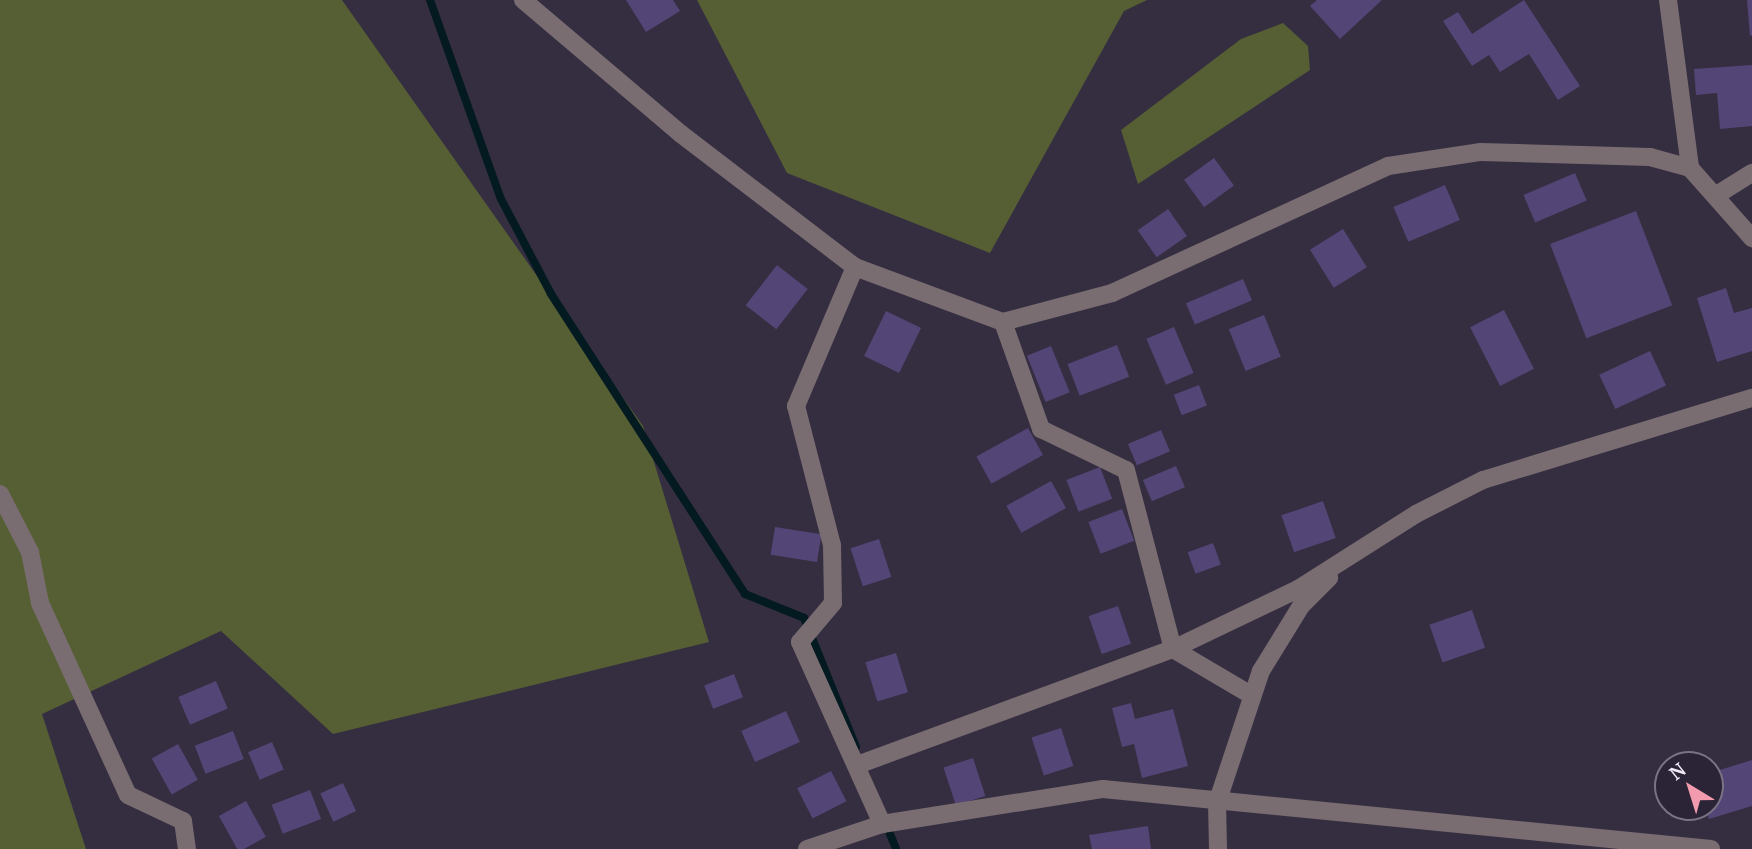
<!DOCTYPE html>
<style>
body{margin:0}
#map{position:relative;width:1752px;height:849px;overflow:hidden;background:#352e41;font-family:"PT Serif",serif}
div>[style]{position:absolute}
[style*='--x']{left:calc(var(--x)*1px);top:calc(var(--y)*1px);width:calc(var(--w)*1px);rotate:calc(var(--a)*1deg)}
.green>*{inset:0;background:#565e34}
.stream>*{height:8px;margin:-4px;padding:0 4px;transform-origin:4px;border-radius:4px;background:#031a20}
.building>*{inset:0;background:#534576;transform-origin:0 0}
.minor>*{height:18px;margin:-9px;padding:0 9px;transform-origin:9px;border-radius:9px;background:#796d71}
span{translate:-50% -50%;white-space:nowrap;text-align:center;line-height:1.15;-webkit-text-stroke:7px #2b2437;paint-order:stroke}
.north{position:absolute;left:1654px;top:751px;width:70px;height:70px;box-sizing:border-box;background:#2b2437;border:2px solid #797383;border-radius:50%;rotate:322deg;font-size:19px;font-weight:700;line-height:28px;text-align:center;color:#eee9f6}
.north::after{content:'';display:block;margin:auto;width:24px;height:32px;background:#f29aae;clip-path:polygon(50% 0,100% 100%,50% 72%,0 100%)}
</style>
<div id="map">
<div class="green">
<i style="clip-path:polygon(0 0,342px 0,643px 426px,709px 642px,333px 734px,221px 631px,42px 714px,86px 849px,0 849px)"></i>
<i style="clip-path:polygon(697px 0,1147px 0,1124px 11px,990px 253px,787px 173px)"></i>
<i style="clip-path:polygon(1283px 23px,1308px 46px,1310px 70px,1138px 184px,1121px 130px,1241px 39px)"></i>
</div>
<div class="stream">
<i style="--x:430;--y:0;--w:211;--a:70.4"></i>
<i style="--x:501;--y:199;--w:107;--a:62.2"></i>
<i style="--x:551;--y:294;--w:357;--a:57.1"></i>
<i style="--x:745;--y:594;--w:64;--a:22.1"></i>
<i style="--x:804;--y:618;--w:139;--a:68"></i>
<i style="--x:886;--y:824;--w:27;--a:68"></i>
</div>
<div class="building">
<i style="clip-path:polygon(626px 0,673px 0,680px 11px,646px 32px)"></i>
<i style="clip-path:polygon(1317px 0,1382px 0,1340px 39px,1310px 6px)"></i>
<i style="clip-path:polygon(1524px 0,1580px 86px,1558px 100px,1529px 54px,1500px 72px,1489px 55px,1472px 66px,1443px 21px,1458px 12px,1472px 34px)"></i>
<i style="clip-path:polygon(1747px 0,1752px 0,1752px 35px,1750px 36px)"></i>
<i style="clip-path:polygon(1752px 65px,1752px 126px,1720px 129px,1717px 93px,1696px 95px,1694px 69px)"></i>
<i style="left:1214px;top:158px;width:34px;height:37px;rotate:54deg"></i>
<i style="left:1575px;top:173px;width:30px;height:56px;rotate:67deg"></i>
<i style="left:1445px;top:185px;width:38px;height:56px;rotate:67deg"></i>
<i style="left:1168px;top:209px;width:33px;height:37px;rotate:55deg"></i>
<i style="left:1636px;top:211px;width:101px;height:92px;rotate:69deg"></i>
<i style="left:1343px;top:229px;width:45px;height:39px;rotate:58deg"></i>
<i style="left:777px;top:265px;width:39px;height:51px;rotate:38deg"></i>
<i style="left:1243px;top:279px;width:23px;height:62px;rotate:67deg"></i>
<i style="clip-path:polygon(1726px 288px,1734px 313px,1752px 308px,1752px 351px,1717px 362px,1697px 298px)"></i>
<i style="left:1504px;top:310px;width:66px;height:38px;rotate:63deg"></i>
<i style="left:886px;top:311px;width:39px;height:50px;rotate:26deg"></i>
<i style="left:1264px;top:315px;width:45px;height:38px;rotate:68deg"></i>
<i style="left:1174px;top:327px;width:50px;height:30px;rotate:67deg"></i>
<i style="left:1117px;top:345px;width:34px;height:53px;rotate:69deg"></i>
<i style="left:1051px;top:346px;width:50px;height:26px;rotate:68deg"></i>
<i style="left:1650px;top:351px;width:38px;height:56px;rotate:65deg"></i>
<i style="left:1199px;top:385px;width:22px;height:27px;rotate:69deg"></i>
<i style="left:1028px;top:428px;width:31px;height:59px;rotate:61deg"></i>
<i style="left:1161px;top:430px;width:23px;height:36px;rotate:67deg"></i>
<i style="left:1176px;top:466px;width:23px;height:36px;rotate:67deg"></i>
<i style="left:1100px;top:467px;width:34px;height:36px;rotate:69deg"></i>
<i style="left:1051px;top:481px;width:31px;height:51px;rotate:61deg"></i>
<i style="left:1323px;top:501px;width:39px;height:44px;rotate:71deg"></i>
<i style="left:1122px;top:509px;width:34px;height:36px;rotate:69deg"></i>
<i style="left:775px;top:527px;width:47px;height:28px;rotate:9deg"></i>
<i style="left:879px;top:539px;width:40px;height:30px;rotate:72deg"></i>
<i style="left:1213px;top:543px;width:23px;height:27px;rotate:70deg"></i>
<i style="left:1118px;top:606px;width:40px;height:31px;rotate:71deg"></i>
<i style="left:1472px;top:610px;width:40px;height:45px;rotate:71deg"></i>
<i style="left:896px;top:653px;width:41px;height:32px;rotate:73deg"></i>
<i style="left:734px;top:674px;width:25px;height:32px;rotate:69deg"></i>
<i style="left:216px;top:681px;width:30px;height:41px;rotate:67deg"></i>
<i style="clip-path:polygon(1131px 703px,1135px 719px,1173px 709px,1188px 766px,1142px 778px,1134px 744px,1122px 747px,1112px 708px)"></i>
<i style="left:786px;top:711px;width:34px;height:49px;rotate:66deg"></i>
<i style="left:1061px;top:728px;width:40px;height:31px;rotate:72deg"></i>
<i style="left:233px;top:731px;width:30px;height:41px;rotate:69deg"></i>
<i style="left:272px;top:742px;width:30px;height:26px;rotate:67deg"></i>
<i style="left:178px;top:744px;width:41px;height:30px;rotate:61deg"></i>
<i style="left:973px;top:758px;width:40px;height:31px;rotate:72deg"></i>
<i style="clip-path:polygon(1752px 760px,1752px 806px,1709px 819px,1705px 807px,1710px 807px,1710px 773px)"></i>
<i style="left:831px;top:771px;width:34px;height:38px;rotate:63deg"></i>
<i style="left:343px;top:783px;width:31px;height:25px;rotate:65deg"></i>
<i style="left:310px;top:790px;width:31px;height:41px;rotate:69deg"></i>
<i style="left:246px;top:801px;width:41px;height:31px;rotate:61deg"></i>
<i style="clip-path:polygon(1148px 826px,1151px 849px,1092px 849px,1089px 835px)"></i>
</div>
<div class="minor">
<i style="--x:523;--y:0;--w:207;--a:40.3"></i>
<i style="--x:681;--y:134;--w:219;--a:37.4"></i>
<i style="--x:855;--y:267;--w:158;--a:20.4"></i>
<i style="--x:1003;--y:322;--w:113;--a:-14.9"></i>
<i style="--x:1112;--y:293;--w:304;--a:-24.7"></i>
<i style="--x:1388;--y:166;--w:94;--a:-8.6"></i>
<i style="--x:1481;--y:152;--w:169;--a:1.7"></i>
<i style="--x:1650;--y:157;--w:41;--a:15.4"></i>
<i style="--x:1690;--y:168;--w:94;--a:48.5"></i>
<i style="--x:1668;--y:0;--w:169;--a:82.5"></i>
<i style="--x:1715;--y:196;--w:44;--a:-31.9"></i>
<i style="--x:855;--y:267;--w:151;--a:113"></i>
<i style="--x:796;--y:406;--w:144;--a:75.5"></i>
<i style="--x:832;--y:545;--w:58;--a:89"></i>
<i style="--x:833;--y:603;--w:51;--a:130.2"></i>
<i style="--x:800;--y:642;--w:200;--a:65.7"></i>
<i style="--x:1003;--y:322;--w:114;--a:70.4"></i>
<i style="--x:1041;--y:429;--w:94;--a:25.8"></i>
<i style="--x:1126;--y:470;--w:185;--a:75.3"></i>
<i style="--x:1173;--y:649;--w:91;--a:30.5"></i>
<i style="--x:0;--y:494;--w:65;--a:62.7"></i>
<i style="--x:30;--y:552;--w:52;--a:78.9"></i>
<i style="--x:40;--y:603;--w:211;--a:65.4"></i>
<i style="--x:128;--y:795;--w:61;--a:25.3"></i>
<i style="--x:183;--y:821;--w:28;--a:82"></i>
<i style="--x:860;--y:764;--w:333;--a:-20.2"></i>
<i style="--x:1173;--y:649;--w:139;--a:-25.6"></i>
<i style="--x:1298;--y:589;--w:140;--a:-32.4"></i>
<i style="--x:1416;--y:514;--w:75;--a:-26.9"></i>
<i style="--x:1483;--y:480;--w:281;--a:-17"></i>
<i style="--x:807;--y:849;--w:79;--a:-18.4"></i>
<i style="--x:882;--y:824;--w:224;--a:-9"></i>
<i style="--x:1103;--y:789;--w:611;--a:5.64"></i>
<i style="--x:1218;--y:849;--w:46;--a:-91.2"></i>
<i style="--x:1217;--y:803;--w:139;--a:-71.6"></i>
<i style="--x:1261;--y:671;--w:76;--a:-58.4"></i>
<i style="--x:1301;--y:606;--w:40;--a:-45"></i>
</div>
<div class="north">N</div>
</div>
